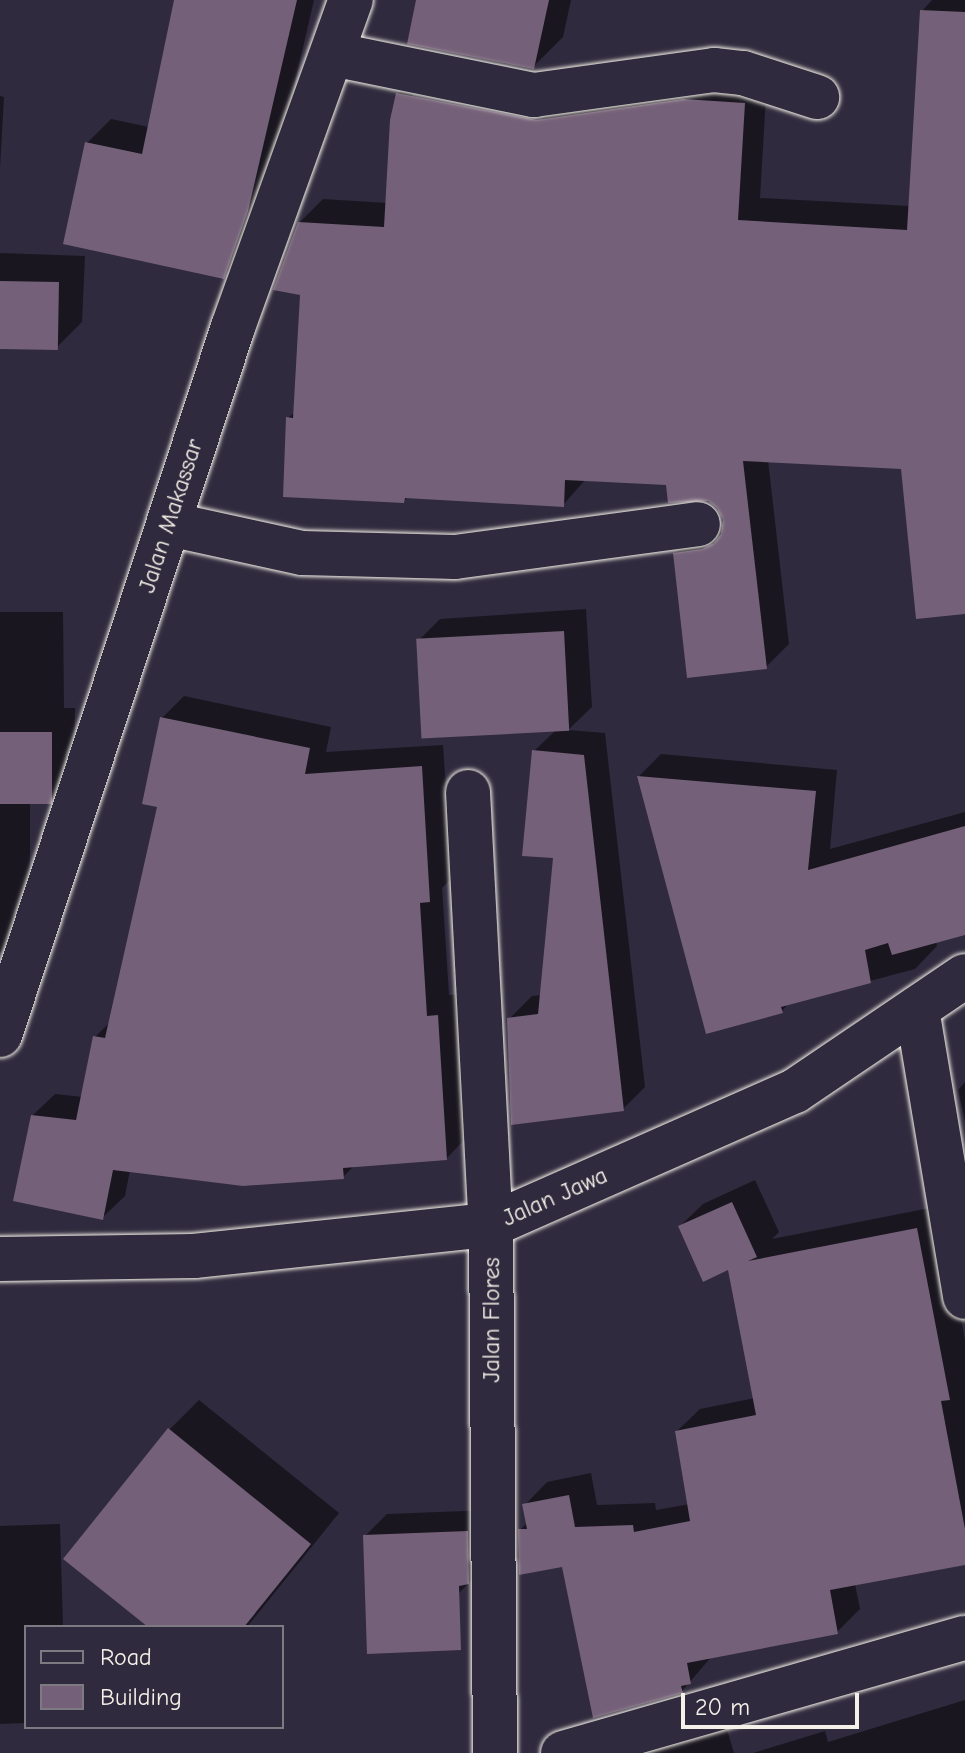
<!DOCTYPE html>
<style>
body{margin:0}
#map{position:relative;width:965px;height:1753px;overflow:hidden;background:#2f2a3d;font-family:"Comic Neue",sans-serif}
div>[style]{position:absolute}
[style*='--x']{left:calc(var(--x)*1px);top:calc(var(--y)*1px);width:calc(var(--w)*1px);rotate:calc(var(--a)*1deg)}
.shadow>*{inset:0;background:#0007}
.building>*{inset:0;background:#746078;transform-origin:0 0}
.roads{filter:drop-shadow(0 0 2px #f4f1e8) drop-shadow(0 0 2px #f4f1e8)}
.street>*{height:44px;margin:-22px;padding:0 22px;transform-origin:22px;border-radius:22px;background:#2f2a3d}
.secondary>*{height:44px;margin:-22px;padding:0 22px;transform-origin:22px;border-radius:22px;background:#2f2a3d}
span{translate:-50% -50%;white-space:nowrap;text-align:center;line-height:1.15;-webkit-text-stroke:6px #2f2a3d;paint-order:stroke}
.street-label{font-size:24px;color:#f4f1e8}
.legend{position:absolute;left:24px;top:1625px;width:260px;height:104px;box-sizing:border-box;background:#2f2a3d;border:2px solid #7e7a81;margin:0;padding:10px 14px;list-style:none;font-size:24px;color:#f4f1e8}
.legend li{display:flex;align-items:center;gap:16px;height:40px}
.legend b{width:40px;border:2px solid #7e7a81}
.scale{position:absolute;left:681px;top:1693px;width:178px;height:36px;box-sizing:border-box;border:4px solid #f4f1e8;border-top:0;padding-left:10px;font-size:24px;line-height:28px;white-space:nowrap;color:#f4f1e8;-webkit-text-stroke:6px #2f2a3d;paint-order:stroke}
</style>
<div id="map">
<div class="shadow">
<i style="clip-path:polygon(176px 0,314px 0,271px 186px,247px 253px,223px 277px,87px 143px,111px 119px,149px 127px)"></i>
<i style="clip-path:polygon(418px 0,571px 0,563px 37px,533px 67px)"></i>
<i style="clip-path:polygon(evenodd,932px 0,965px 0,965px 612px,902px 467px,768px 460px,789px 644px,766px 667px,675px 553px,699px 530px,724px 526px,719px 507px,709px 499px,668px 484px,586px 479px,563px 505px,408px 496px,404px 501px,288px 418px,296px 411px,302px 294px,299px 223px,323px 199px,387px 203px,398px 94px,421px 70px,767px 80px,760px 198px,910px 206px,922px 11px,932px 0,413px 94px,547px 120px,546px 124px,413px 98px,413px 94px)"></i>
<i style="clip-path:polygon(0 96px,4px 97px,0 168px)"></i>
<i style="clip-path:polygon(0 253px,85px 256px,82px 322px,55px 349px,0 347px)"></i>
<i style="clip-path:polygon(586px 609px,592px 707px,568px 730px,605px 733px,645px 1087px,623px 1109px,509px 1019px,532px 996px,542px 995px,555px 857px,534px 751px,556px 730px,418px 641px,440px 619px)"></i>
<i style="clip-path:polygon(0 612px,63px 612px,64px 708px,75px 708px,74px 775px,49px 802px,30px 802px,30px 910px,23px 929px,0 953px)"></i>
<i style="clip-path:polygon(184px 696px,331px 727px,326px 752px,443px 745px,452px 878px,442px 888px,449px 995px,459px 994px,468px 1136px,446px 1159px,355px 1165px,343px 1177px,130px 1170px,125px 1196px,102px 1218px,32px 1116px,55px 1094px,83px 1097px,95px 1037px,111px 1021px,159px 806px,162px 718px)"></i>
<i style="clip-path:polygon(661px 754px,837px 770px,830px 849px,965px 812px,965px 933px,936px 941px,937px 946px,915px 969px,790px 1002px,782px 1011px,707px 1032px,639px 776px)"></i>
<i style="clip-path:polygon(965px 1082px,965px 1122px,958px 1090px)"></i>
<i style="clip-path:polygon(755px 1180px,779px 1232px,772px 1239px,940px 1206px,965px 1340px,965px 1563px,855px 1584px,860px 1609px,837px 1632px,712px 1656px,682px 1691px,564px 1565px,520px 1530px,528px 1522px,525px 1505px,547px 1482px,591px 1473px,597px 1505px,655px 1503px,656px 1510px,690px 1504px,677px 1431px,700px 1409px,755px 1398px,730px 1267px,680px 1226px,703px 1204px)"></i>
<i style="clip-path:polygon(199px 1400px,339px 1513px,247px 1627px,151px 1627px,169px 1430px)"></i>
<i style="clip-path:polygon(490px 1510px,480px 1572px,458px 1594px,365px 1536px,387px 1514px)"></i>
<i style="clip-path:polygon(60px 1524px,63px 1627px,26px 1627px,26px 1723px,0 1724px,0 1526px)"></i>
<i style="clip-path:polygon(965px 1700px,965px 1753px,753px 1753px,825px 1731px,828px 1742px)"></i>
<i style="clip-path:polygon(723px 1716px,734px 1753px,631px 1753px)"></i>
</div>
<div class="building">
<i style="clip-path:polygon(174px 0,297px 0,248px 211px,224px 279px,63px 244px,85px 142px,142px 154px)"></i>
<i style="clip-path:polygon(416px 0,549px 0,534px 69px,407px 44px)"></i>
<i style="clip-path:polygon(920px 10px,965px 12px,965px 614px,916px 619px,901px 469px,743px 461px,767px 669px,687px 678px,673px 553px,702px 549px,714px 543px,721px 534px,723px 520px,717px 508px,708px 501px,668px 503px,666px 485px,565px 480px,564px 507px,405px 498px,404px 503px,283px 497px,286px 417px,293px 418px,300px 295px,273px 290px,298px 222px,384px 227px,390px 120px,396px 93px,537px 120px,683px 99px,745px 103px,738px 220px,907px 230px)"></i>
<i style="left:0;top:281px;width:59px;height:68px;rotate:1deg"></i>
<i style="left:564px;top:631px;width:100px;height:148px;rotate:87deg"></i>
<i style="clip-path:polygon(160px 717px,310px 748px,305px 774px,422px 766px,430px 902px,420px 903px,427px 1016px,438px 1015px,447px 1160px,343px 1168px,344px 1179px,243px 1186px,113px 1170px,103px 1220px,13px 1201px,31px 1115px,76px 1120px,93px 1036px,105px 1038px,157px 807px,142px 804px)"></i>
<i style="left:0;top:732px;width:52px;height:72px"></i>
<i style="clip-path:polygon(532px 750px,584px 755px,624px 1111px,511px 1125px,507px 1018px,538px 1014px,553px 858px,522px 856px)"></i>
<i style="clip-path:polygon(637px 776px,816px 791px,808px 870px,965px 826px,965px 935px,892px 955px,888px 943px,865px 950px,871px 983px,781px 1007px,783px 1013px,706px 1034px)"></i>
<i style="clip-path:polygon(732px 1202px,757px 1257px,748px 1261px,917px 1228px,950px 1400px,941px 1401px,965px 1529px,965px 1565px,830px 1590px,838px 1634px,687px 1663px,691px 1684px,681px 1686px,683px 1693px,593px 1718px,562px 1567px,519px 1575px,518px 1529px,527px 1529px,522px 1504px,569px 1495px,575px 1527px,633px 1525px,634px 1532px,690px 1521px,675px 1431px,756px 1415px,728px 1270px,703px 1282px,678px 1226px)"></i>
<i style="clip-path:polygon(168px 1428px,311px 1544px,244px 1627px,148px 1627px,63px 1559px)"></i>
<i style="clip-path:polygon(468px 1531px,469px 1584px,459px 1586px,461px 1650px,367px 1654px,363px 1535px)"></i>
</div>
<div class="roads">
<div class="street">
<i style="--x:332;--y:54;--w:206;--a:11.5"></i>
<i style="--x:534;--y:95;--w:182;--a:-7.9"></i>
<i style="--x:714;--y:70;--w:29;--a:6"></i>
<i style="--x:743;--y:73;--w:78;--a:18"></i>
<i style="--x:169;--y:524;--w:136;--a:12.3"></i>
<i style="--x:302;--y:553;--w:153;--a:1.5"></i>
<i style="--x:455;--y:557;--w:245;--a:-7.7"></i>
<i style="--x:468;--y:792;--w:434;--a:87"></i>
<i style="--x:491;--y:1225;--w:528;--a:89.57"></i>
<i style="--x:917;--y:1009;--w:292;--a:80.5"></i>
<i style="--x:0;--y:1035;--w:745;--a:-71.78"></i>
<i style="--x:233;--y:327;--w:348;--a:-70.2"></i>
<i style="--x:563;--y:1753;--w:418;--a:-16"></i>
</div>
<div class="secondary">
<i style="--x:0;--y:1259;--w:194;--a:-0.9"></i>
<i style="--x:194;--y:1256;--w:299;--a:-6"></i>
<i style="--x:491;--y:1225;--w:332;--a:-23.8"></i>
<i style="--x:795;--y:1091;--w:205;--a:-34.1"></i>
</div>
</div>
<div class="street-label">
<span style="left:171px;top:516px;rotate:-72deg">Jalan Makassar</span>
<span style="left:555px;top:1197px;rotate:-24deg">Jalan Jawa</span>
<span style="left:492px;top:1320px;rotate:-90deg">Jalan Flores</span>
</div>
<ul class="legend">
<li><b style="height:10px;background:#2f2a3d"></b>Road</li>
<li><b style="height:22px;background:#746078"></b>Building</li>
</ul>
<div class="scale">20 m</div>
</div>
